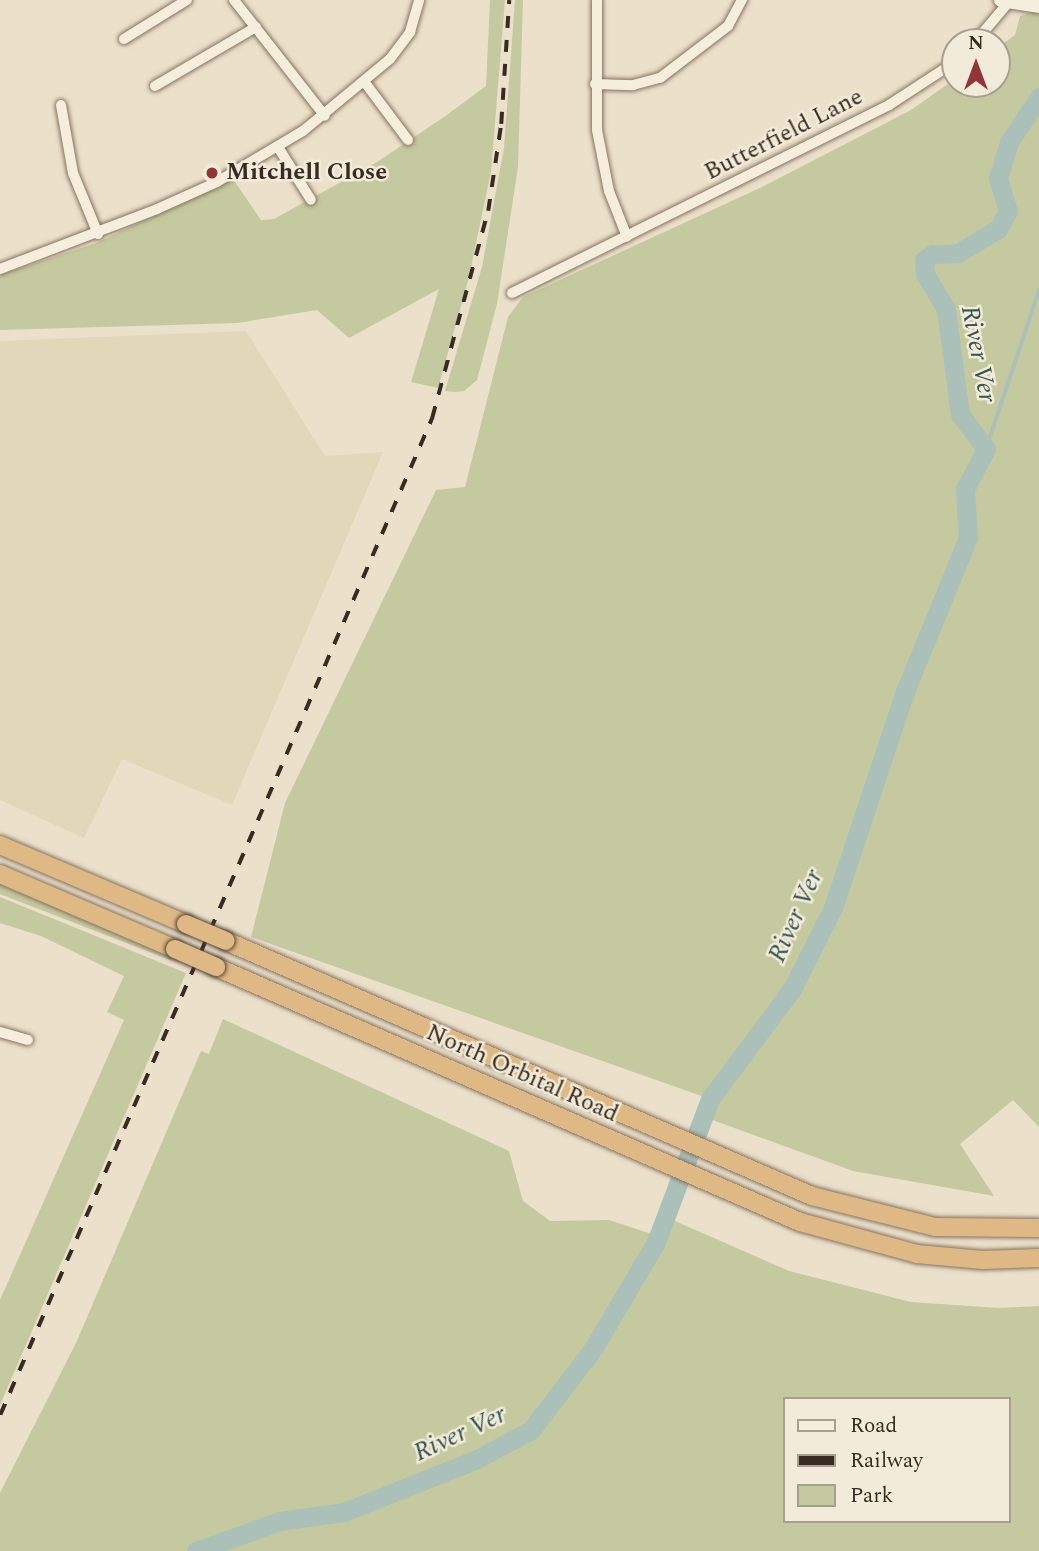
<!DOCTYPE html>
<style>
body{margin:0}
#map{position:relative;width:1039px;height:1551px;overflow:hidden;background:#ebe0ca;font-family:Spectral,serif}
div>[style]{position:absolute}
[style*='--x']{left:calc(var(--x)*1px);top:calc(var(--y)*1px);width:calc(var(--w)*1px);rotate:calc(var(--a)*1deg)}
.farmland>*{inset:0;background:#e0d8b8}
.green>*{inset:0;background:#c5c99f}
.stream>*{height:3.5px;margin:-1.75px;padding:0 1.75px;transform-origin:1.75px;border-radius:1.75px;background:#aac0b9}
.river>*{height:19px;margin:-9.5px;padding:0 9.5px;transform-origin:9.5px;border-radius:9.5px;background:#aac0b9}
.roads{filter:drop-shadow(0 0 2px #867360) drop-shadow(0 0 2px #867360)}
.minor>*{height:10px;margin:-5px;padding:0 5px;transform-origin:5px;border-radius:5px;background:#f6eedd}
.tertiary>*{height:14px;margin:-7px;padding:0 7px;transform-origin:7px;border-radius:7px;background:#f6eedd}
.trunk>*{height:18px;margin:-9px;padding:0 9px;transform-origin:9px;border-radius:9px;background:#deb885}
.rail>*{height:3.5px;margin-top:-1.75px;transform-origin:0;background:repeating-linear-gradient(90deg,#382c22 0 12px,transparent 0 24px)}
.bridges{filter:drop-shadow(0 0 2px #554233) drop-shadow(0 0 2px #554233)}
.trunk-bridge>*{height:18px;margin:-9px;padding:0 9px;transform-origin:9px;border-radius:9px;background:#deb885}
.dots>*{width:19px;height:19px;translate:-50% -50%;box-sizing:border-box;border:4px solid #f3ebd9;border-radius:50%}
span{translate:-50% -50%;white-space:nowrap;text-align:center;line-height:1.15;-webkit-text-stroke:5px #f3ebd9;paint-order:stroke}
.street-label{font-size:24px;color:#382c22}
.poi-label{font-size:24px;color:#382c22;font-weight:700}
.left{translate:0 -50%;text-align:left}
.water-label{font-size:26px;color:#335653;font-style:italic}
.legend{position:absolute;left:783px;top:1397px;width:228px;height:126px;box-sizing:border-box;background:#f3ebd9;border:2px solid #a89f90;margin:0;padding:9px 12px;list-style:none;font-size:21px;color:#382c22}
.legend li{display:flex;align-items:center;gap:14px;height:35px}
.legend b{width:35px;border:2px solid #a89f90}
.north{position:absolute;left:941px;top:28px;width:70px;height:70px;box-sizing:border-box;background:#f3ebd9;border:2px solid #a89f90;border-radius:50%;rotate:0deg;font-size:19px;font-weight:700;line-height:28px;text-align:center;color:#382c22}
.north::after{content:'';display:block;margin:auto;width:24px;height:32px;background:#903538;clip-path:polygon(50% 0,100% 100%,50% 72%,0 100%)}
</style>
<div id="map">
<div class="farmland">
<i style="clip-path:polygon(246px 331px,325px 456px,383px 452px,232px 805px,122px 759px,84px 838px,0 800px,0 341px)"></i>
</div>
<div class="green">
<i style="clip-path:polygon(490px 0,505px 0,491px 172px,468px 281px,438px 388px,411px 382px,439px 289px,349px 338px,317px 310px,238px 323px,0 330px,0 275px,96px 243px,233px 179px,261px 220px,274px 219px,377px 162px,444px 117px,486px 86px)"></i>
<i style="clip-path:polygon(515px 0,523px 0,518px 167px,497px 304px,477px 380px,464px 391px,455px 392px,445px 391px,482px 267px,504px 148px)"></i>
<i style="clip-path:polygon(1033px 12px,1039px 14px,1039px 1127px,1013px 1100px,960px 1144px,994px 1196px,853px 1171px,707px 1118px,710px 1099px,251px 937px,285px 803px,436px 490px,465px 487px,508px 317px,523px 297px,762px 187px,911px 110px,955px 79px,955px 84px,997px 84px,997px 48px,1015px 35px,1020px 16px)"></i>
<i style="clip-path:polygon(0 881px,172px 955px,170px 960px,0 894px)"></i>
<i style="clip-path:polygon(0 897px,186px 973px,0 1405px,0 1300px,124px 1020px,107px 1012px,124px 976px,41px 936px,0 923px)"></i>
<i style="clip-path:polygon(evenodd,223px 1019px,509px 1151px,523px 1201px,550px 1221px,609px 1220px,658px 1236px,666px 1217px,789px 1271px,911px 1302px,999px 1308px,1039px 1306px,1039px 1551px,0 1551px,0 1493px,76px 1343px,201px 1051px,209px 1054px,223px 1019px,785px 1399px,1009px 1399px,1009px 1521px,785px 1521px,785px 1399px)"></i>
</div>
<div class="stream">
<i style="--x:986;--y:449;--w:167;--a:-71.5"></i>
</div>
<div class="river">
<i style="--x:196;--y:1551;--w:89;--a:-19.7"></i>
<i style="--x:280;--y:1521;--w:65;--a:-8"></i>
<i style="--x:344;--y:1512;--w:143;--a:-21.7"></i>
<i style="--x:477;--y:1459;--w:61;--a:-28.2"></i>
<i style="--x:531;--y:1430;--w:102;--a:-52.6"></i>
<i style="--x:593;--y:1349;--w:124;--a:-59.5"></i>
<i style="--x:656;--y:1242;--w:153;--a:-69.3"></i>
<i style="--x:710;--y:1099;--w:137;--a:-53.3"></i>
<i style="--x:792;--y:989;--w:91;--a:-63.2"></i>
<i style="--x:833;--y:908;--w:231;--a:-71.6"></i>
<i style="--x:906;--y:689;--w:163;--a:-67.7"></i>
<i style="--x:968;--y:538;--w:49;--a:-93.5"></i>
<i style="--x:965;--y:489;--w:45;--a:-62.3"></i>
<i style="--x:986;--y:449;--w:44;--a:-126.6"></i>
<i style="--x:960;--y:414;--w:106;--a:-97.6"></i>
<i style="--x:946;--y:309;--w:41;--a:-121"></i>
<i style="--x:925;--y:274;--w:14;--a:-94"></i>
<i style="--x:924;--y:260;--w:11;--a:-34"></i>
<i style="--x:933;--y:254;--w:25;--a:-2"></i>
<i style="--x:958;--y:253;--w:47;--a:-31"></i>
<i style="--x:998;--y:229;--w:21;--a:-61"></i>
<i style="--x:1008;--y:211;--w:34;--a:-107"></i>
<i style="--x:998;--y:178;--w:38;--a:-73"></i>
<i style="--x:1009;--y:142;--w:54;--a:-56.3"></i>
</div>
<div class="roads">
<div class="minor">
<i style="--x:234;--y:0;--w:147;--a:51.9"></i>
<i style="--x:597;--y:0;--w:130;--a:90"></i>
<i style="--x:597;--y:130;--w:62;--a:78.9"></i>
<i style="--x:609;--y:191;--w:49;--a:68.6"></i>
<i style="--x:124;--y:39;--w:74;--a:-31.8"></i>
<i style="--x:975;--y:42;--w:51;--a:-49.8"></i>
<i style="--x:366;--y:84;--w:70;--a:53.1"></i>
<i style="--x:595;--y:84;--w:38;--a:2"></i>
<i style="--x:633;--y:85;--w:28;--a:-15"></i>
<i style="--x:660;--y:78;--w:86;--a:-37.4"></i>
<i style="--x:728;--y:26;--w:30;--a:-62"></i>
<i style="--x:155;--y:86;--w:117;--a:-30.3"></i>
<i style="--x:61;--y:105;--w:69;--a:80"></i>
<i style="--x:73;--y:173;--w:66;--a:67.7"></i>
<i style="--x:278;--y:147;--w:62;--a:58.1"></i>
<i style="--x:0;--y:269;--w:168;--a:-20.9"></i>
<i style="--x:157;--y:209;--w:66;--a:-24.2"></i>
<i style="--x:217;--y:182;--w:100;--a:-30.7"></i>
<i style="--x:303;--y:131;--w:113;--a:-39.6"></i>
<i style="--x:390;--y:59;--w:34;--a:-53"></i>
<i style="--x:410;--y:32;--w:33;--a:-74"></i>
<i style="--x:512;--y:293;--w:421;--a:-26.5"></i>
<i style="--x:889;--y:105;--w:79;--a:-33.1"></i>
<i style="--x:0;--y:1032;--w:29;--a:16"></i>
</div>
<div class="tertiary">
<i style="--x:1001;--y:0;--w:38;--a:9"></i>
</div>
<div class="trunk">
<i style="--x:0;--y:845;--w:202;--a:23"></i>
<i style="--x:0;--y:874;--w:190;--a:23.2"></i>
<i style="--x:226;--y:941;--w:639;--a:23.52"></i>
<i style="--x:812;--y:1196;--w:127;--a:14.1"></i>
<i style="--x:935;--y:1227;--w:104;--a:0.6"></i>
<i style="--x:216;--y:967;--w:637;--a:23.59"></i>
<i style="--x:800;--y:1222;--w:121;--a:15.3"></i>
<i style="--x:917;--y:1254;--w:66;--a:5.2"></i>
<i style="--x:983;--y:1260;--w:56;--a:-2"></i>
</div>
</div>
<div class="rail">
<i style="--x:0;--y:1415;--w:1087;--a:-66.57"></i>
<i style="--x:432;--y:418;--w:214;--a:-74.9"></i>
<i style="--x:488;--y:211;--w:88;--a:-81.5"></i>
<i style="--x:501;--y:124;--w:124;--a:-86.3"></i>
</div>
<div class="bridges">
<div class="trunk-bridge">
<i style="--x:186;--y:924;--w:43;--a:23"></i>
<i style="--x:175;--y:949;--w:45;--a:23.7"></i>
</div>
</div>
<div class="dots">
<i style="left:212px;top:173px;background:#903538"></i>
</div>
<div class="street-label">
<span style="left:784px;top:135px;rotate:-27deg">Butterfield Lane</span>
<span style="left:522px;top:1074px;rotate:24deg">North Orbital Road</span>
</div>
<div class="poi-label">
<span class="left" style="left:226px;top:173px">Mitchell Close</span>
</div>
<div class="water-label">
<span style="left:978px;top:354px;rotate:79deg">River Ver</span>
<span style="left:796px;top:916px;rotate:-66deg">River Ver</span>
<span style="left:460px;top:1434px;rotate:-25deg">River Ver</span>
</div>
<ul class="legend">
<li><b style="height:9px;background:#f6eedd"></b>Road</li>
<li><b style="height:9px;background:#382c22"></b>Railway</li>
<li><b style="height:19px;background:#c5c99f"></b>Park</li>
</ul>
<div class="north">N</div>
</div>
